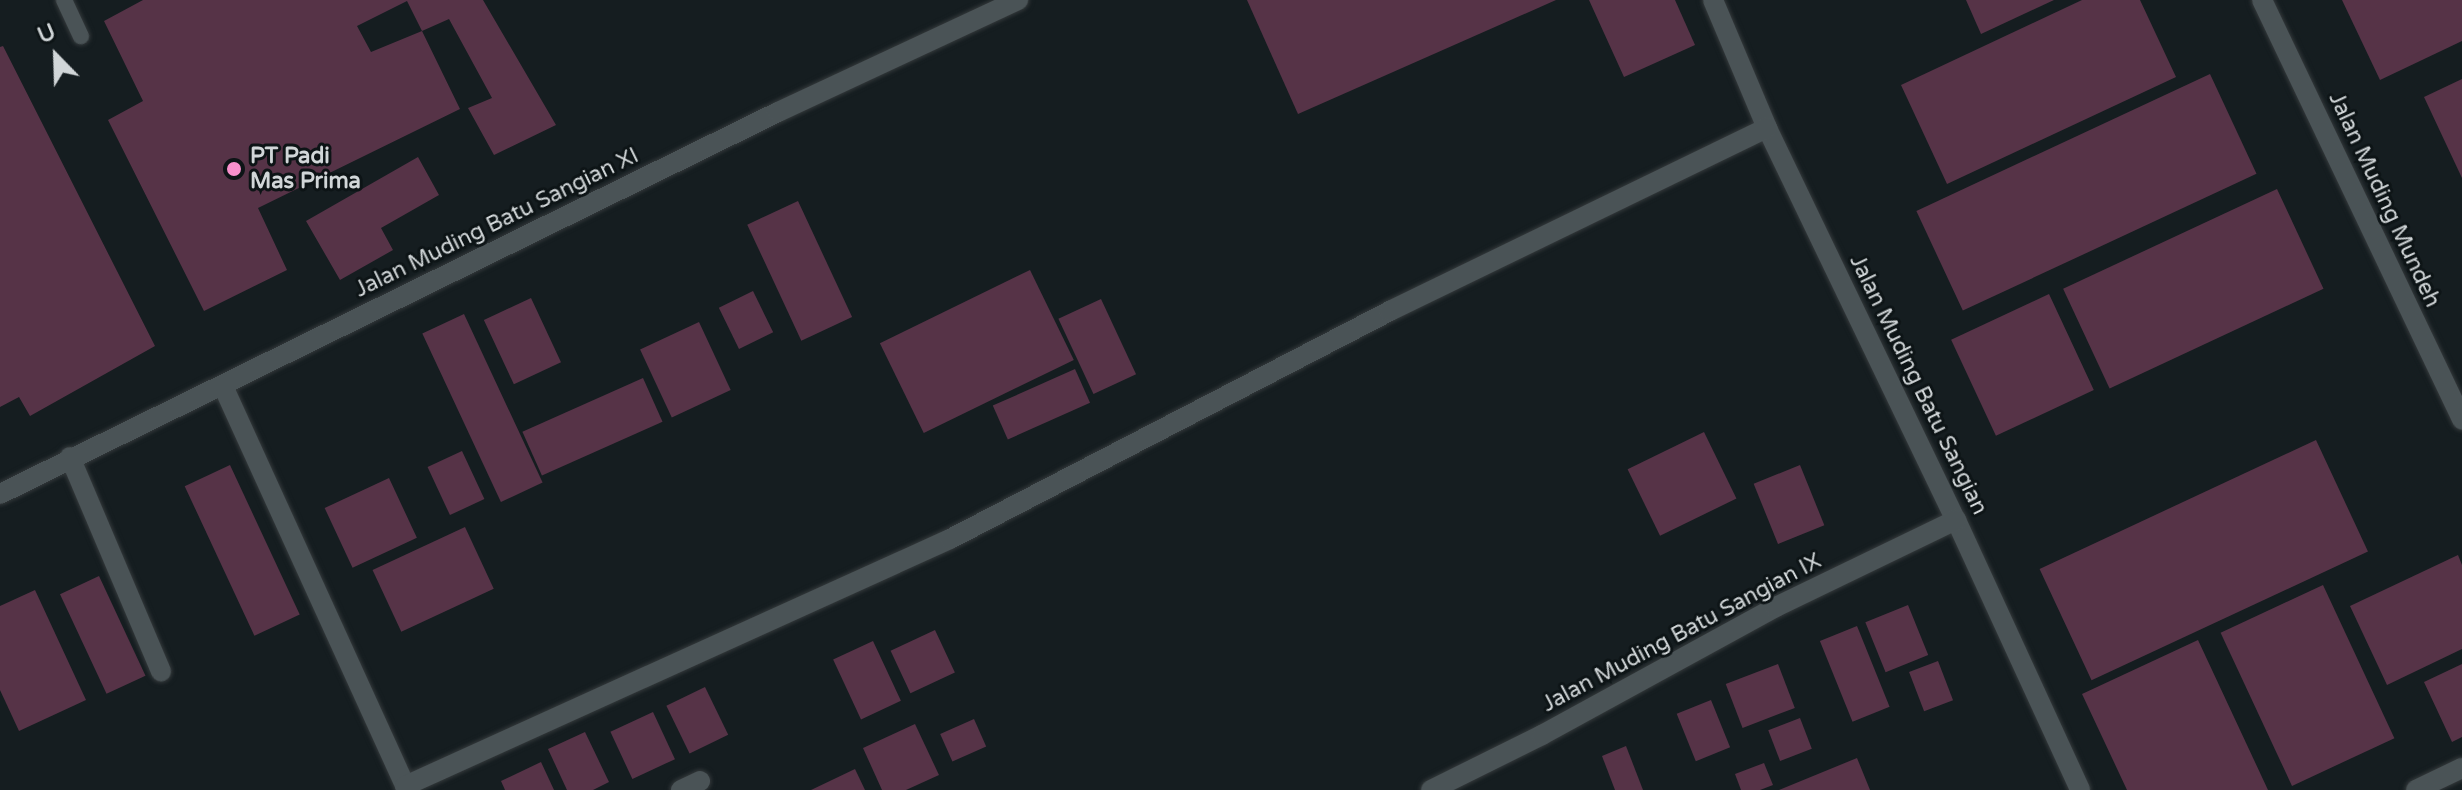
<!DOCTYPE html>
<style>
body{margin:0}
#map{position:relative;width:2462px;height:790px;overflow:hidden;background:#151d20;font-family:"Varela Round",sans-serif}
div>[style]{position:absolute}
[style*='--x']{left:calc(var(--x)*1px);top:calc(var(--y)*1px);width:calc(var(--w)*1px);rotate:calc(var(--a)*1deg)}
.building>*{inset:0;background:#563347;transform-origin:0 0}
.roads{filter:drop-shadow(0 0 2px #34393b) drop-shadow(0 0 2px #34393b)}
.lane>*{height:16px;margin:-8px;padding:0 8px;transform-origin:8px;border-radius:8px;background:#4a5356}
.street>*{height:20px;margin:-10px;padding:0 10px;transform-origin:10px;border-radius:10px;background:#4a5356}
.secondary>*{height:20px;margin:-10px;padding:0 10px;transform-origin:10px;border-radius:10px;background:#4a5356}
.dots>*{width:22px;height:22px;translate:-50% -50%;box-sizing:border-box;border:4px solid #0d1416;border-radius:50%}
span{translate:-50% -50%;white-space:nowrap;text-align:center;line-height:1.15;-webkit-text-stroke:6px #0d1416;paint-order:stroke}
.poi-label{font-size:22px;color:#d1d6d8;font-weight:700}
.left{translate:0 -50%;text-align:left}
.street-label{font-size:22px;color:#d1d6d8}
.north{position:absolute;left:16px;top:16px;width:80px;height:80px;-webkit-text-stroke:6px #0d1416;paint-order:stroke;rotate:337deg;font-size:22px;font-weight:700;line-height:32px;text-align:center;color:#d1d6d8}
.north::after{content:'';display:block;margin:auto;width:28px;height:36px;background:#d1d6d8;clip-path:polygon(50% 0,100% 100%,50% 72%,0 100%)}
</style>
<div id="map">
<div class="building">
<i style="clip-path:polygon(143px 0,483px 0,556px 125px,494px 155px,468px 108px,492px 98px,449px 19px,422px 31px,407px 1px,357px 26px,371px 52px,422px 31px,460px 109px,258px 208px,287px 270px,204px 311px,108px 120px,143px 101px,104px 21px)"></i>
<i style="clip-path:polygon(1247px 0,1556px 0,1298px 114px)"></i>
<i style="clip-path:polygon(1589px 0,1675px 0,1695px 45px,1624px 77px)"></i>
<i style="clip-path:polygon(1966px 0,2054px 0,1981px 34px)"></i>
<i style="clip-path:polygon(2082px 0,2140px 0,2176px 77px,1947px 184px,1901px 85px)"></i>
<i style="clip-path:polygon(2342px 0,2462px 0,2462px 41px,2380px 80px)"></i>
<i style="clip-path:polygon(3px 46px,155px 346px,30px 416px,19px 397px,0 407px,0 47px)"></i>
<i style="left:2210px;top:74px;width:110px;height:324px;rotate:65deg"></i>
<i style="clip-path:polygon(2462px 79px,2462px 178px,2424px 97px)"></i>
<i style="clip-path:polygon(418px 157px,439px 195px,381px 228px,393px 250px,340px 280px,306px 221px)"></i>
<i style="left:2277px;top:189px;width:110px;height:236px;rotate:65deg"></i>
<i style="left:798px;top:201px;width:128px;height:56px;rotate:65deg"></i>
<i style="left:1030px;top:270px;width:100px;height:167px;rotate:64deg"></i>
<i style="left:753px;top:291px;width:46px;height:38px;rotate:64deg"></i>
<i style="left:2049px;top:294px;width:106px;height:108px;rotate:65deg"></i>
<i style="left:531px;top:298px;width:71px;height:52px;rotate:65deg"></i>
<i style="left:1101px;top:299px;width:83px;height:47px;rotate:65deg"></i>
<i style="left:464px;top:314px;width:186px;height:46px;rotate:65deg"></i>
<i style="left:699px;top:322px;width:75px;height:65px;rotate:65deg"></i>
<i style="left:1075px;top:369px;width:37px;height:90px;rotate:66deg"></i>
<i style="left:643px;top:378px;width:48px;height:132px;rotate:66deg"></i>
<i style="left:1704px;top:432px;width:74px;height:85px;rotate:64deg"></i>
<i style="left:2316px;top:440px;width:123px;height:305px;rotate:65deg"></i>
<i style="left:462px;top:451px;width:53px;height:38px;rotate:65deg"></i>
<i style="left:230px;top:465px;width:165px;height:50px;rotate:65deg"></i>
<i style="left:1800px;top:465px;width:65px;height:50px;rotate:68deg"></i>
<i style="left:389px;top:478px;width:66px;height:71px;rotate:65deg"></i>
<i style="left:465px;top:527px;width:68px;height:102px;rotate:65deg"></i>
<i style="clip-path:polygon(2458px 555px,2462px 565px,2462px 649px,2387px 685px,2350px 606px)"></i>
<i style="left:99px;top:576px;width:110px;height:43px;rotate:65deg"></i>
<i style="left:2323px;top:585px;width:169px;height:113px;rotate:65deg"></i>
<i style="clip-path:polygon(35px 590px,86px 700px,19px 731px,0 690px,0 606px)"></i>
<i style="left:1908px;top:605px;width:54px;height:46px;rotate:68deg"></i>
<i style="left:1857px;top:626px;width:87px;height:40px;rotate:68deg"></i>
<i style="left:935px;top:630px;width:47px;height:49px;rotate:65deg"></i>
<i style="clip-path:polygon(2198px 640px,2268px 790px,2127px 790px,2082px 694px)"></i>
<i style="left:873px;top:641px;width:66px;height:44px;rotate:65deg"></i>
<i style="left:1938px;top:661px;width:42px;height:31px;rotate:69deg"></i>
<i style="left:1778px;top:664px;width:47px;height:56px;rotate:69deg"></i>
<i style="clip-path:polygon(2462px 664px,2462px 737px,2452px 742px,2424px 682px)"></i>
<i style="left:705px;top:687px;width:53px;height:43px;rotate:64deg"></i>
<i style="left:1711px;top:700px;width:51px;height:37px;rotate:68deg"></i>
<i style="left:653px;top:712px;width:52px;height:47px;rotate:65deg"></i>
<i style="left:1800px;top:718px;width:33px;height:34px;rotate:69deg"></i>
<i style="left:974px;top:719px;width:30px;height:37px;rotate:66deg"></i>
<i style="clip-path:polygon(915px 724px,939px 775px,906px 790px,882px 790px,863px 748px)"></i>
<i style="clip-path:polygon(585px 732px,609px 782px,593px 790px,567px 790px,548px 749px)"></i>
<i style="clip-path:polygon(1626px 746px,1643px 790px,1615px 790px,1602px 756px)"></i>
<i style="clip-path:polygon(1857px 758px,1870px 790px,1779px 790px)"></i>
<i style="clip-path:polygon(541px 762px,554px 790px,505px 790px,501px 781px)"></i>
<i style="clip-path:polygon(1764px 763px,1773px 785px,1760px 790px,1741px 790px,1735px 774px)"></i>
<i style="clip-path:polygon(855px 769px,865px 790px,811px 790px)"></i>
</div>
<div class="roads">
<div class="lane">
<i style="--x:64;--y:0;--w:40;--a:65"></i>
</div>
<div class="street">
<i style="--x:1713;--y:0;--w:139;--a:67.1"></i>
<i style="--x:1767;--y:128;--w:435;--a:64.3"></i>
<i style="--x:1956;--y:520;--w:297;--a:65.3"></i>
<i style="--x:223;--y:386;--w:444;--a:65.5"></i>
<i style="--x:70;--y:457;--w:233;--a:67"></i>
<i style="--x:405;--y:786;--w:598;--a:-24.38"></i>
<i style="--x:950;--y:539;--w:496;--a:-27.4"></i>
<i style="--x:1390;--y:311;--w:419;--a:-25.9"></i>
<i style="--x:681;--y:790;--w:21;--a:-25"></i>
<i style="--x:1431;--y:790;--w:124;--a:-26.4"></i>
<i style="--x:1542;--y:735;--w:267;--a:-28.7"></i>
<i style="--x:1776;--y:607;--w:200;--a:-25.8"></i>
<i style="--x:2416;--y:790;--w:51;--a:-25.6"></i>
</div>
<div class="secondary">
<i style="--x:2262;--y:0;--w:465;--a:64.5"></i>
<i style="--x:0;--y:494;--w:867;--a:-26.15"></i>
<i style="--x:778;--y:112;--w:265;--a:-25"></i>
</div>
</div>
<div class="dots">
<i style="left:234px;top:169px;background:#f890cc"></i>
</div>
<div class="poi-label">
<span class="left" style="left:250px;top:169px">PT Padi<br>Mas Prima</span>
</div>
<div class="street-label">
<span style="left:2384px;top:200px;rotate:65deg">Jalan Muding Mundeh</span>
<span style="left:497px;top:223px;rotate:-26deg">Jalan Muding Batu Sangian XI</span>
<span style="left:1918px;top:385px;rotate:64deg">Jalan Muding Batu Sangian</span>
<span style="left:1682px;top:633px;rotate:-28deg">Jalan Muding Batu Sangian IX</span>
</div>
<div class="north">U</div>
</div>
